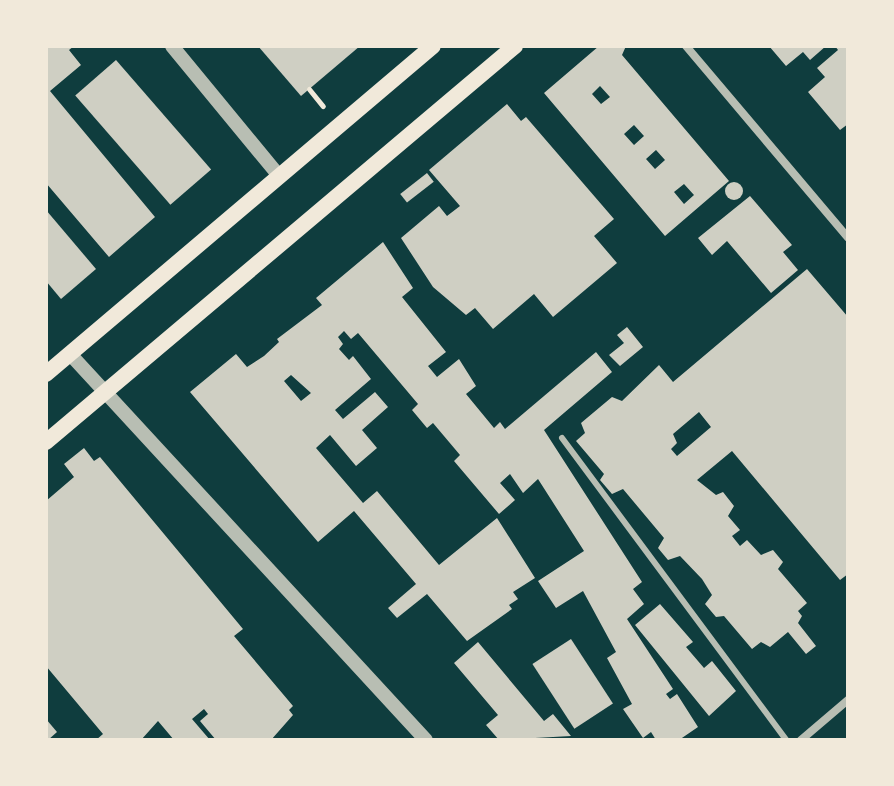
<!DOCTYPE html>
<style>
body{margin:0}
#map{position:relative;width:894px;height:786px;overflow:hidden;background:#0f3d3e;font-family:"DejaVu Sans",sans-serif}
div>[style]{position:absolute}
[style*='--x']{left:calc(var(--x)*1px);top:calc(var(--y)*1px);width:calc(var(--w)*1px);rotate:calc(var(--a)*1deg)}
.building>*{inset:0;background:#cfcfc3;transform-origin:0 0}
.round{border-radius:50%}
.path>*{height:5px;margin:-2.5px;padding:0 2.5px;transform-origin:2.5px;border-radius:2.5px;background:#f1e9da}
.service>*{height:6px;margin:-3px;padding:0 3px;transform-origin:3px;border-radius:3px;background:#b8beb3}
.minor>*{height:8px;margin:-4px;padding:0 4px;transform-origin:4px;border-radius:4px;background:#b8beb3}
.tertiary>*{height:14px;margin:-7px;padding:0 7px;transform-origin:7px;border-radius:7px;background:#b8beb3}
.secondary>*{height:16px;margin:-8px;padding:0 8px;transform-origin:8px;border-radius:8px;background:#f1e9da}
span{translate:-50% -50%;white-space:nowrap;text-align:center;line-height:1.15;-webkit-text-stroke:6px #f1e9da;paint-order:stroke}
.frame{position:absolute;inset:0;border:48px solid #f1e9da;pointer-events:none}
</style>
<div id="map">
<div class="building">
<i style="clip-path:polygon(46px 46px,74px 46px,69px 50px,81px 65px,50px 91px,155px 217px,109px 257px,46px 183px)"></i>
<i style="clip-path:polygon(258px 46px,360px 46px,301px 96px)"></i>
<i style="clip-path:polygon(evenodd,599px 46px,626px 46px,622px 55px,729px 181px,665px 236px,544px 93px,599px 46px,600px 86px,610px 97px,601px 104px,592px 94px,600px 86px,599px 46px,634px 125px,644px 136px,634px 145px,624px 134px,634px 125px,599px 46px,656px 150px,665px 160px,655px 169px,646px 159px,656px 150px,599px 46px,684px 184px,694px 195px,684px 204px,674px 192px,684px 184px)"></i>
<i style="clip-path:polygon(769px 46px,826px 46px,810px 60px,803px 52px,786px 66px)"></i>
<i style="clip-path:polygon(835px 46px,848px 46px,848px 124px,840px 130px,808px 92px,825px 77px,817px 68px,838px 50px)"></i>
<i style="left:116px;top:60px;width:145px;height:54px;rotate:49deg"></i>
<i style="clip-path:polygon(507px 104px,521px 121px,526px 117px,614px 219px,594px 236px,617px 263px,553px 317px,534px 294px,493px 329px,475px 308px,466px 315px,433px 287px,401px 238px,439px 206px,447px 216px,460px 206px,429px 170px)"></i>
<i style="left:427px;top:173px;width:11px;height:34px;rotate:52deg"></i>
<i class="round" style="left:725px;top:182px;width:18px;height:18px"></i>
<i style="clip-path:polygon(750px 196px,792px 245px,783px 252px,798px 270px,771px 293px,727px 241px,712px 255px,698px 238px)"></i>
<i style="clip-path:polygon(46px 210px,96px 269px,61px 299px,46px 281px)"></i>
<i style="clip-path:polygon(evenodd,383px 242px,413px 288px,402px 297px,446px 352px,428px 366px,437px 377px,459px 359px,476px 386px,466px 394px,494px 428px,500px 422px,505px 429px,596px 352px,612px 372px,544px 430px,642px 582px,633px 589px,644px 604px,627px 619px,673px 689px,666px 694px,670px 699px,677px 694px,698px 727px,679px 740px,656px 740px,651px 732px,643px 738px,623px 709px,632px 704px,607px 658px,616px 652px,583px 591px,556px 608px,538px 581px,584px 551px,538px 479px,523px 493px,510px 474px,500px 483px,515px 500px,499px 514px,454px 461px,460px 455px,433px 423px,427px 428px,412px 410px,418px 404px,358px 333px,351px 339px,344px 331px,338px 337px,343px 344px,339px 349px,349px 360px,353px 356px,371px 379px,335px 410px,343px 419px,375px 392px,388px 407px,362px 430px,377px 448px,356px 466px,330px 435px,316px 448px,363px 503px,377px 491px,439px 565px,497px 518px,535px 578px,513px 592px,518px 599px,509px 605px,512px 609px,467px 641px,427px 594px,397px 618px,388px 608px,416px 584px,354px 511px,318px 542px,190px 392px,236px 354px,247px 367px,264px 356px,279px 342px,277px 339px,322px 305px,316px 298px,383px 242px,291px 375px,311px 393px,301px 401px,284px 381px,291px 375px)"></i>
<i style="clip-path:polygon(evenodd,807px 269px,848px 317px,848px 574px,840px 580px,732px 451px,697px 480px,716px 495px,723px 492px,734px 506px,728px 516px,740px 530px,732px 536px,740px 546px,747px 540px,761px 555px,773px 550px,783px 562px,778px 569px,807px 603px,798px 611px,802px 616px,798px 623px,816px 646px,806px 654px,788px 632px,770px 647px,761px 642px,752px 649px,724px 616px,716px 617px,705px 604px,712px 595px,702px 579px,680px 556px,668px 560px,658px 548px,664px 538px,623px 489px,612px 494px,600px 480px,604px 474px,576px 441px,585px 433px,581px 423px,612px 397px,622px 401px,659px 365px,673px 382px,807px 269px,699px 412px,711px 427px,677px 456px,671px 449px,677px 443px,673px 434px,699px 412px)"></i>
<i style="clip-path:polygon(627px 327px,643px 347px,620px 366px,609px 355px,624px 343px,617px 335px)"></i>
<i style="clip-path:polygon(84px 448px,94px 461px,100px 457px,243px 629px,234px 636px,293px 706px,289px 710px,293px 715px,271px 740px,216px 740px,200px 721px,208px 714px,204px 709px,192px 719px,210px 740px,174px 740px,158px 721px,141px 740px,96px 740px,103px 734px,46px 666px,46px 501px,74px 477px,64px 464px)"></i>
<i style="clip-path:polygon(660px 604px,693px 642px,686px 647px,704px 668px,712px 661px,736px 691px,709px 716px,635px 625px)"></i>
<i style="left:571px;top:639px;width:77px;height:46px;rotate:57deg"></i>
<i style="clip-path:polygon(478px 642px,544px 721px,553px 714px,571px 736px,499px 740px,486px 725px,498px 715px,454px 663px)"></i>
<i style="clip-path:polygon(46px 719px,57px 732px,48px 740px,46px 740px)"></i>
</div>
<div class="path">
<i style="--x:309;--y:89;--w:22;--a:51"></i>
</div>
<div class="service">
<i style="--x:562;--y:438;--w:376;--a:53.4"></i>
</div>
<div class="minor">
<i style="--x:686;--y:46;--w:251;--a:49.8"></i>
<i style="--x:801;--y:740;--w:62;--a:-40.4"></i>
</div>
<div class="tertiary">
<i style="--x:172;--y:46;--w:168;--a:50.5"></i>
<i style="--x:70;--y:354;--w:525;--a:47.32"></i>
</div>
<div class="secondary">
<i style="--x:46;--y:374;--w:507;--a:-40.28"></i>
<i style="--x:46;--y:442;--w:614;--a:-40.18"></i>
</div>
<div class="frame"></div>
</div>
